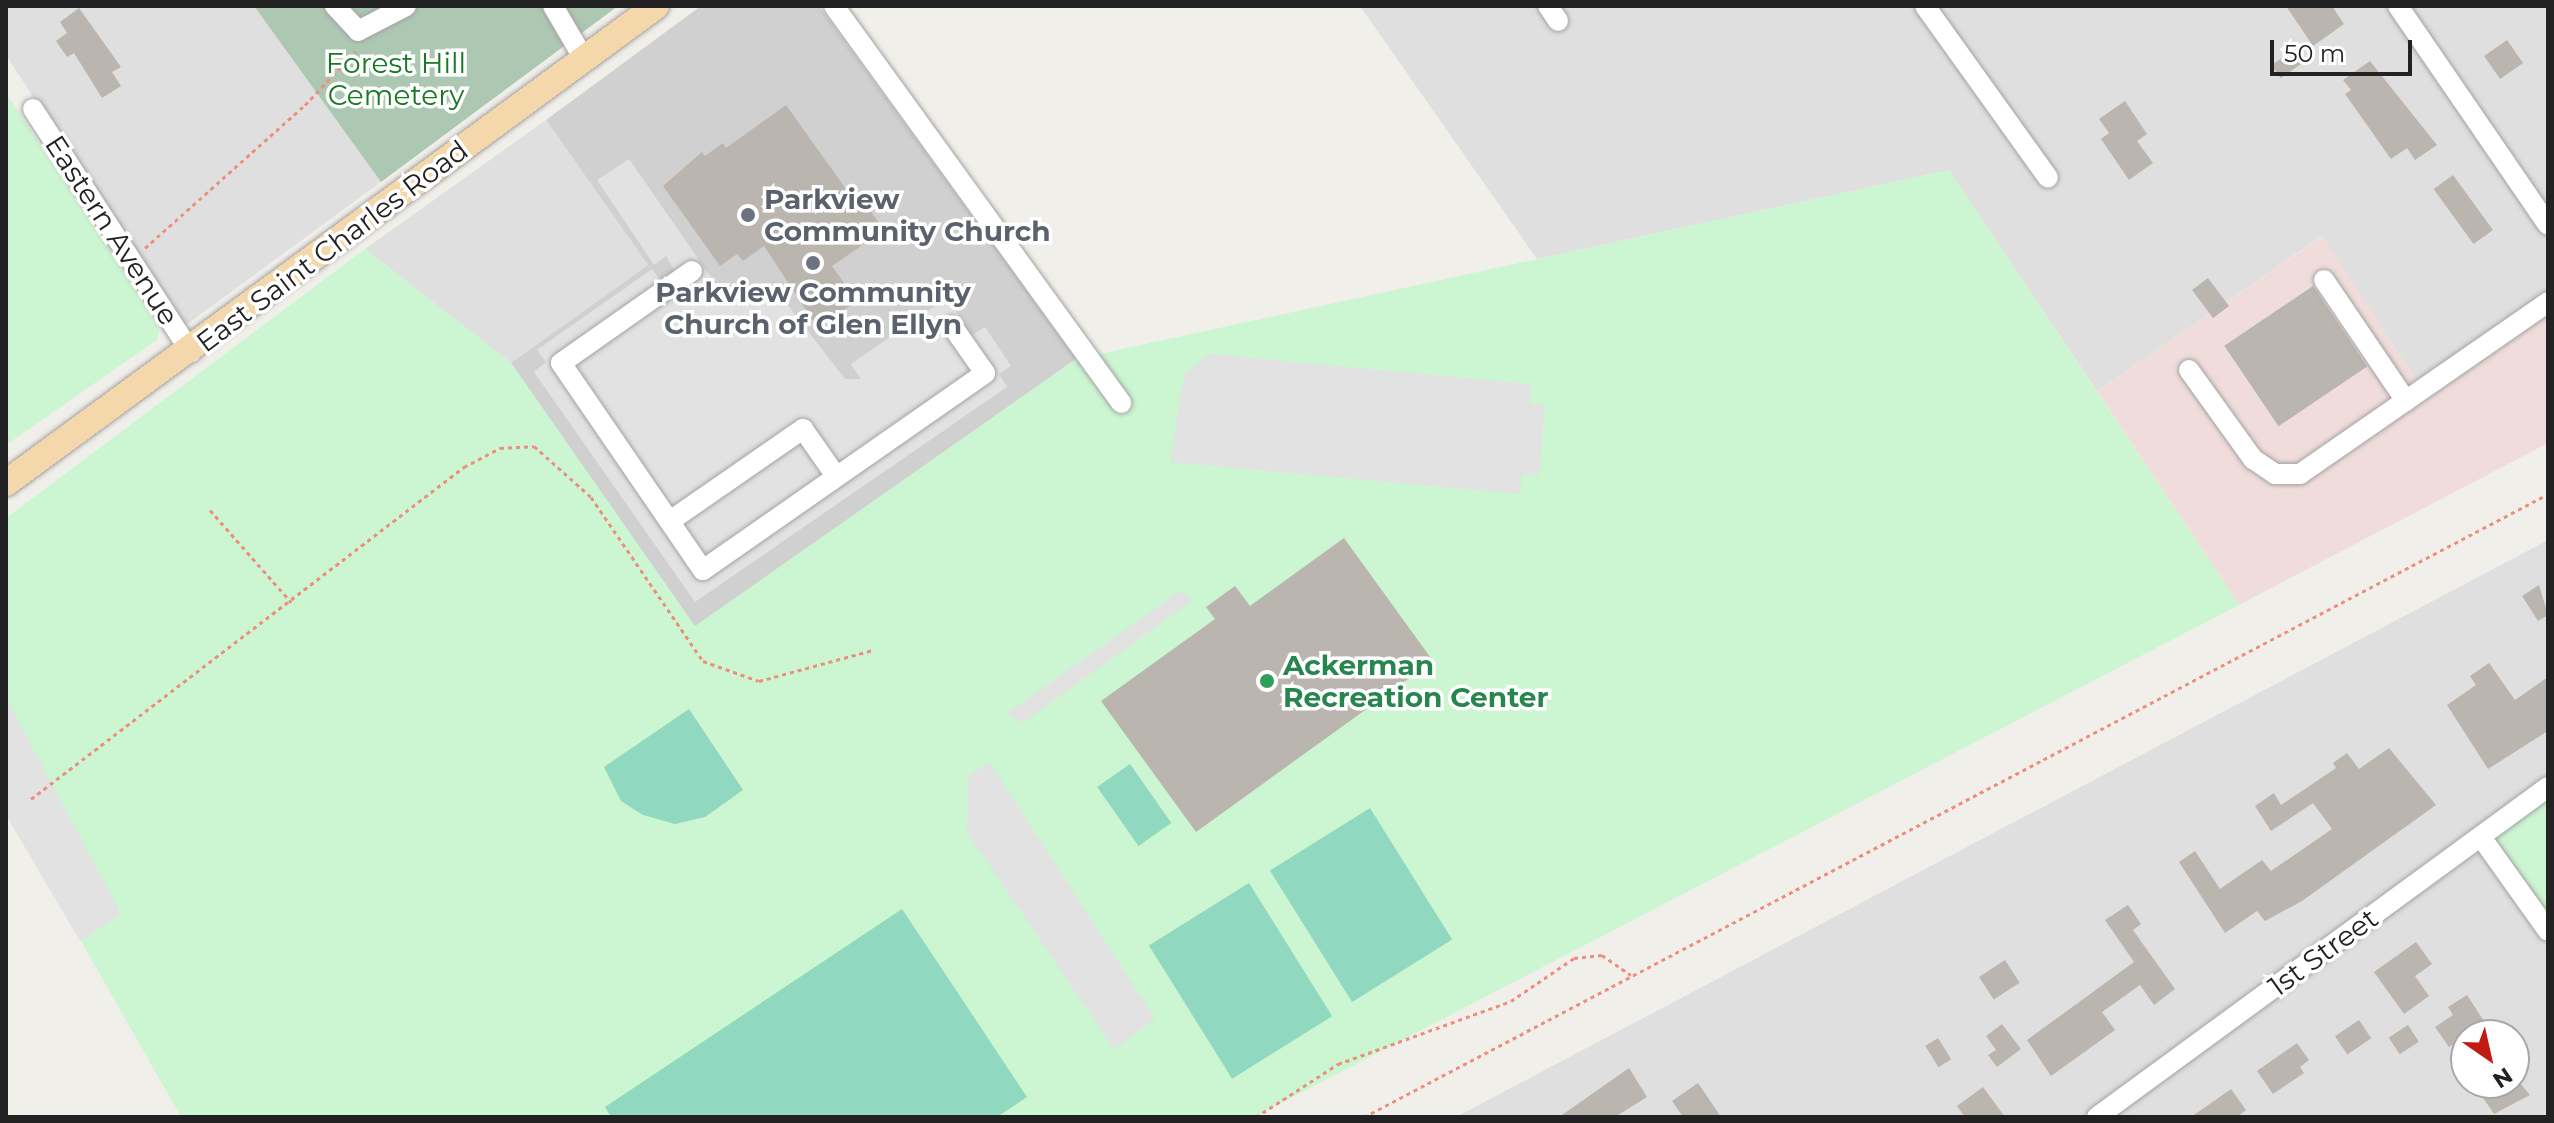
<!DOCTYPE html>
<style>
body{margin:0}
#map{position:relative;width:2554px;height:1123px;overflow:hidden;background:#f1efea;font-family:Montserrat,sans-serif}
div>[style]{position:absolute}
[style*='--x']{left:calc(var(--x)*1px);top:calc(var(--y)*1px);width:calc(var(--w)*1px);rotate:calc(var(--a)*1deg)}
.residential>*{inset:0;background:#e0dfdf}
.commercial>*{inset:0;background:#f0dddb}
.religious>*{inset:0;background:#d0d0d0}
.cemetery>*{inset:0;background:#adc8b2}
.park>*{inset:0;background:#ccf5d1}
.pitch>*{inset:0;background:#90d8bf;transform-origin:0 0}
.parking>*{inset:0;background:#e2e2e2}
.building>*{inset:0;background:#bab5af;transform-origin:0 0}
.path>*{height:3px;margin-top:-1.5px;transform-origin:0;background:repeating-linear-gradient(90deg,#ee8e7e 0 4px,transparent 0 8px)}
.roads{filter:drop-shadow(0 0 2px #a3a3a3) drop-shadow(0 0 2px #a3a3a3)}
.minor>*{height:20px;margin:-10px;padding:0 10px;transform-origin:10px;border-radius:10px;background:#fff}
.major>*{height:26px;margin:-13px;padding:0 13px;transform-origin:13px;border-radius:13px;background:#f4d8ac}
.dots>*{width:22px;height:22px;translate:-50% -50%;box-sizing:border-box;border:4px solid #fff;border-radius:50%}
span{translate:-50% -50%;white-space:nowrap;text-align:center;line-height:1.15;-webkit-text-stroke:7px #fff;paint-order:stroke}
.park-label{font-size:28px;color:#177923}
.worship-label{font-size:28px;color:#5b616d;font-weight:700}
.left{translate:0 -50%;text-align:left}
.street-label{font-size:28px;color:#222}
.leisure-label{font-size:28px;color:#27864d;font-weight:700}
.frame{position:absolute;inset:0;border:8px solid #222;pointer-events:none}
.north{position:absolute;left:2450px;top:1019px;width:80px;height:80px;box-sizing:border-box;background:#fff;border:2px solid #a7a7a7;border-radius:50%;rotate:146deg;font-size:22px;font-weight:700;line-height:32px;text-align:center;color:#222}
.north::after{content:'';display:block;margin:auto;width:28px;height:36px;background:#c11a13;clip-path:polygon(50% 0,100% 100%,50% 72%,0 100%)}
.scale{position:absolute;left:2270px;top:40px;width:142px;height:36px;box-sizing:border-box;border:4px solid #222;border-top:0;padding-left:10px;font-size:24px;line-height:28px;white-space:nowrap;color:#222;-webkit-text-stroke:6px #fff;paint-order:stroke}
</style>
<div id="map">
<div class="residential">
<i style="clip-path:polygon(6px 6px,254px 6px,381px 182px,182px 328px,6px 55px)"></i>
<i style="clip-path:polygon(1360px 6px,2548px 6px,2548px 293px,2418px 383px,2322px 236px,2097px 391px,1949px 170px,1537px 259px)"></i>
<i style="clip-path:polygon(546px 120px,648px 265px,511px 363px,365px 249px)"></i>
<i style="clip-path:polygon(2548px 540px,2548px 779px,2087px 1117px,1456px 1117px)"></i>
<i style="clip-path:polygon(evenodd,2480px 846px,2548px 943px,2548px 1117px,2114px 1117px,2480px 846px,2466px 1035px,2514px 1035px,2514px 1083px,2466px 1083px,2466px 1035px)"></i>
</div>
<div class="commercial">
<i style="clip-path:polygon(2323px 236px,2418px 383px,2548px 293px,2548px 443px,2239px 605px,2097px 391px)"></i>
</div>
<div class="religious">
<i style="clip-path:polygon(701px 6px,819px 6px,1076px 359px,695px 627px,511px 363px,648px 265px,546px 120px)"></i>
</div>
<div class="cemetery">
<i style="clip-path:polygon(254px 6px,618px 6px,381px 182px)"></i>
</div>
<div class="park">
<i style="clip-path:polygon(6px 93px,159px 326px,158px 339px,6px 445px)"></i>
<i style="clip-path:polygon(1949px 170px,2239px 605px,1254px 1117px,181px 1117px,6px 809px,6px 518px,365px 249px,511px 363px,695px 626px,1076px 359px)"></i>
<i style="clip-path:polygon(2548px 795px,2548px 918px,2492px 837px)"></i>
</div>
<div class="pitch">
<i style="clip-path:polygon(689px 709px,743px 790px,705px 817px,675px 824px,643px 815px,621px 801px,604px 767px)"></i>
<i style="left:1130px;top:764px;width:72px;height:40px;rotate:55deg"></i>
<i style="left:1370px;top:808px;width:155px;height:118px;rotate:58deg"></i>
<i style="left:1249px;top:883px;width:157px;height:118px;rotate:58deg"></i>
<i style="clip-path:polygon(902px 909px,1027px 1097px,997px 1117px,611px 1117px,605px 1107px)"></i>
</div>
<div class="parking">
<i style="clip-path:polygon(629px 159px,724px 296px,783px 299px,845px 379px,861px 379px,851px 364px,947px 298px,972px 335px,985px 327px,1011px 366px,999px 374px,1007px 387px,695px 602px,534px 372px,546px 362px,537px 350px,652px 269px,661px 281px,674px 270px,666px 256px,654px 265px,597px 180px)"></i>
<i style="clip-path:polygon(1209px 354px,1531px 384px,1530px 404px,1545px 404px,1539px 475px,1522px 474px,1520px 494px,1170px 462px,1184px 375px)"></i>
<i style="clip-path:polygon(1180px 591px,1193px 600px,1023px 723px,1006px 714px)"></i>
<i style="clip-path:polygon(6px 698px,121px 914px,80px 941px,6px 815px)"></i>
<i style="clip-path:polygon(990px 763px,1155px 1019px,1114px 1049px,967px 832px,968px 776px)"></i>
</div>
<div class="building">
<i style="clip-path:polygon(2286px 6px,2332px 6px,2344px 24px,2313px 46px)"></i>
<i style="clip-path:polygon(79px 8px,121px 67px,112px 72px,121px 86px,102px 98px,74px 53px,67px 57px,56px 41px,67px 33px,60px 22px)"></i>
<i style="left:2507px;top:40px;width:28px;height:28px;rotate:55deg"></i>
<i style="left:2296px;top:48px;width:16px;height:30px;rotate:55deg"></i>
<i style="clip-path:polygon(2370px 61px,2437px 145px,2415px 160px,2407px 148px,2391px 159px,2345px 94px,2351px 90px,2343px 80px)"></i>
<i style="clip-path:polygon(2125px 101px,2147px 134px,2137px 141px,2153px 163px,2129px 180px,2101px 139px,2109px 133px,2099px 119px)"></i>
<i style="clip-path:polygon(786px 105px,856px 203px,862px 199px,884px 230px,832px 266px,857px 301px,818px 328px,764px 246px,743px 261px,737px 254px,720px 266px,663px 186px,702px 152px,705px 156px,723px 143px,726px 148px)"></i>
<i style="left:2453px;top:175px;width:68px;height:24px;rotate:54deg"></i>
<i style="left:2208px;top:278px;width:35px;height:20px;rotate:53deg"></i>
<i style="left:2313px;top:286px;width:97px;height:107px;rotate:56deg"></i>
<i style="clip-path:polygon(1344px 538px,1433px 661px,1196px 832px,1101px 701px,1215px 619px,1206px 607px,1235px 586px,1250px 606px)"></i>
<i style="clip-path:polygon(2539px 585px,2548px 615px,2538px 621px,2522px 596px)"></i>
<i style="clip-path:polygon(2489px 663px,2515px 700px,2548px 677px,2548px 731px,2488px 769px,2447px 705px,2476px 685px,2470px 676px)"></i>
<i style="clip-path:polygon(2389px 748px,2436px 805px,2302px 901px,2265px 921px,2257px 911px,2225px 933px,2179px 862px,2195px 851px,2220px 889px,2262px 860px,2271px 871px,2332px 829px,2313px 803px,2271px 831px,2255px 806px,2274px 793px,2281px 805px,2336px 768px,2333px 763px,2347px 753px,2359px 769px)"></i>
<i style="clip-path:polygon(2128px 905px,2141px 924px,2133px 930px,2175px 989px,2154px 1005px,2140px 985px,2102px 1012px,2115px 1030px,2051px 1076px,2027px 1040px,2134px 962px,2105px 920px)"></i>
<i style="clip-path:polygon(2416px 942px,2432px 964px,2415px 976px,2429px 996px,2404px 1014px,2374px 972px)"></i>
<i style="left:2005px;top:960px;width:27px;height:31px;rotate:57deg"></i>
<i style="clip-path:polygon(2467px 995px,2493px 1035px,2466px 1035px,2449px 1047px,2435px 1027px,2453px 1015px,2448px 1007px)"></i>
<i style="left:2359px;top:1020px;width:22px;height:29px;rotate:56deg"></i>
<i style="clip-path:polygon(2002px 1024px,2021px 1049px,1997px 1067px,1988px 1055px,1996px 1050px,1986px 1036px)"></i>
<i style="left:2408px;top:1025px;width:20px;height:23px;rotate:57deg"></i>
<i style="left:1938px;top:1038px;width:25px;height:15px;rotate:58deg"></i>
<i style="clip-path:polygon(2297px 1043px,2309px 1060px,2300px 1067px,2304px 1073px,2273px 1094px,2257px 1071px)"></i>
<i style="clip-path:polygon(1629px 1068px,1647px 1097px,1615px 1117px,1559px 1117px)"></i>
<i style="clip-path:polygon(2514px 1076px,2530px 1095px,2494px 1114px,2473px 1083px,2514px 1083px)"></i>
<i style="clip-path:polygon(1698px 1083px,1721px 1117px,1683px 1117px,1672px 1101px)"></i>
<i style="clip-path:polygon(1983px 1087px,2005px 1117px,1965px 1117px,1957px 1106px)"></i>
<i style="clip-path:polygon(2231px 1089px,2246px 1110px,2237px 1117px,2191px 1117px)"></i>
</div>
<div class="path">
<i style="--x:145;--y:248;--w:215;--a:-41.8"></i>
<i style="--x:305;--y:105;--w:74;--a:-46.6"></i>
<i style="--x:210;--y:510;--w:123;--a:48.6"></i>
<i style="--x:31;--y:799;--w:546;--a:-37.48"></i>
<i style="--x:464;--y:467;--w:41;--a:-27.8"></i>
<i style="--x:500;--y:448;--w:34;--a:-3"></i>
<i style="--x:534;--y:446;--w:76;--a:41.8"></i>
<i style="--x:591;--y:497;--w:199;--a:55.7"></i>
<i style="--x:703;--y:661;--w:59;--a:19.7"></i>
<i style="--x:759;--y:681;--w:118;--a:-15.2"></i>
<i style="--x:1256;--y:1117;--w:98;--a:-32.9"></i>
<i style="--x:1338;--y:1064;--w:184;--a:-20"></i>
<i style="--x:1511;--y:1001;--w:76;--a:-34.3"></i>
<i style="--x:1574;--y:958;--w:28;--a:-6"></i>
<i style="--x:1602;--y:955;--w:35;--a:35"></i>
<i style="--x:1364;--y:1117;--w:1338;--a:-27.75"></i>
</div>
<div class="roads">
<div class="minor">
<i style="--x:335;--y:6;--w:34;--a:47"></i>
<i style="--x:358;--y:31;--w:54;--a:-27.5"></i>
<i style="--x:553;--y:6;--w:61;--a:59.7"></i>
<i style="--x:834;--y:6;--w:490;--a:54.1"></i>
<i style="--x:1548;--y:6;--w:18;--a:56"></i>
<i style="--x:1925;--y:6;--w:211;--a:54.4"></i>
<i style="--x:2398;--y:6;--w:265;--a:55.6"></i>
<i style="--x:33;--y:109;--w:290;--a:57"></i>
<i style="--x:692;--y:271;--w:160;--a:144.9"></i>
<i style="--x:561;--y:363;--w:251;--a:55.6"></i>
<i style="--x:703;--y:570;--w:344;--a:-34.9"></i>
<i style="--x:985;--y:373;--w:57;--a:-125.1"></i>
<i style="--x:2324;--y:280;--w:146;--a:55.9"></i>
<i style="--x:2189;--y:370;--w:110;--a:54.3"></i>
<i style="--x:2253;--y:459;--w:27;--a:34"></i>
<i style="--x:2275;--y:474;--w:25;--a:0"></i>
<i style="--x:2300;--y:474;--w:302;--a:-34.7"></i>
<i style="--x:670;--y:521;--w:162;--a:-34.7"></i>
<i style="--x:803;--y:429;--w:57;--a:54.9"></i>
<i style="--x:2481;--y:837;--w:115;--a:54.5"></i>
<i style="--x:2097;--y:1117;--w:559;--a:-36.19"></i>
</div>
<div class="major">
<i style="--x:6;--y:483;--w:806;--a:-36.27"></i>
</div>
</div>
<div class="dots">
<i style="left:748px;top:215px;background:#6b7280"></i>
<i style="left:813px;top:263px;background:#6b7280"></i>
<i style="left:1267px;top:681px;background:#2e9e5b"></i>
</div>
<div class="park-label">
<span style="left:396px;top:79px">Forest Hill<br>Cemetery</span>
</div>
<div class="worship-label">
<span class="left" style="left:764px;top:215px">Parkview<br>Community Church</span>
<span style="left:813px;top:308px">Parkview Community<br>Church of Glen Ellyn</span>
</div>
<div class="street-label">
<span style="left:112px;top:230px;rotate:57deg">Eastern Avenue</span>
<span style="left:332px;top:246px;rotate:-37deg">East Saint Charles Road</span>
<span style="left:2323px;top:952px;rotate:-36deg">1st Street</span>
</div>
<div class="leisure-label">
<span class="left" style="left:1283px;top:681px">Ackerman<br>Recreation Center</span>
</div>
<div class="frame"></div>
<div class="north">N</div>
<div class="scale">50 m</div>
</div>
